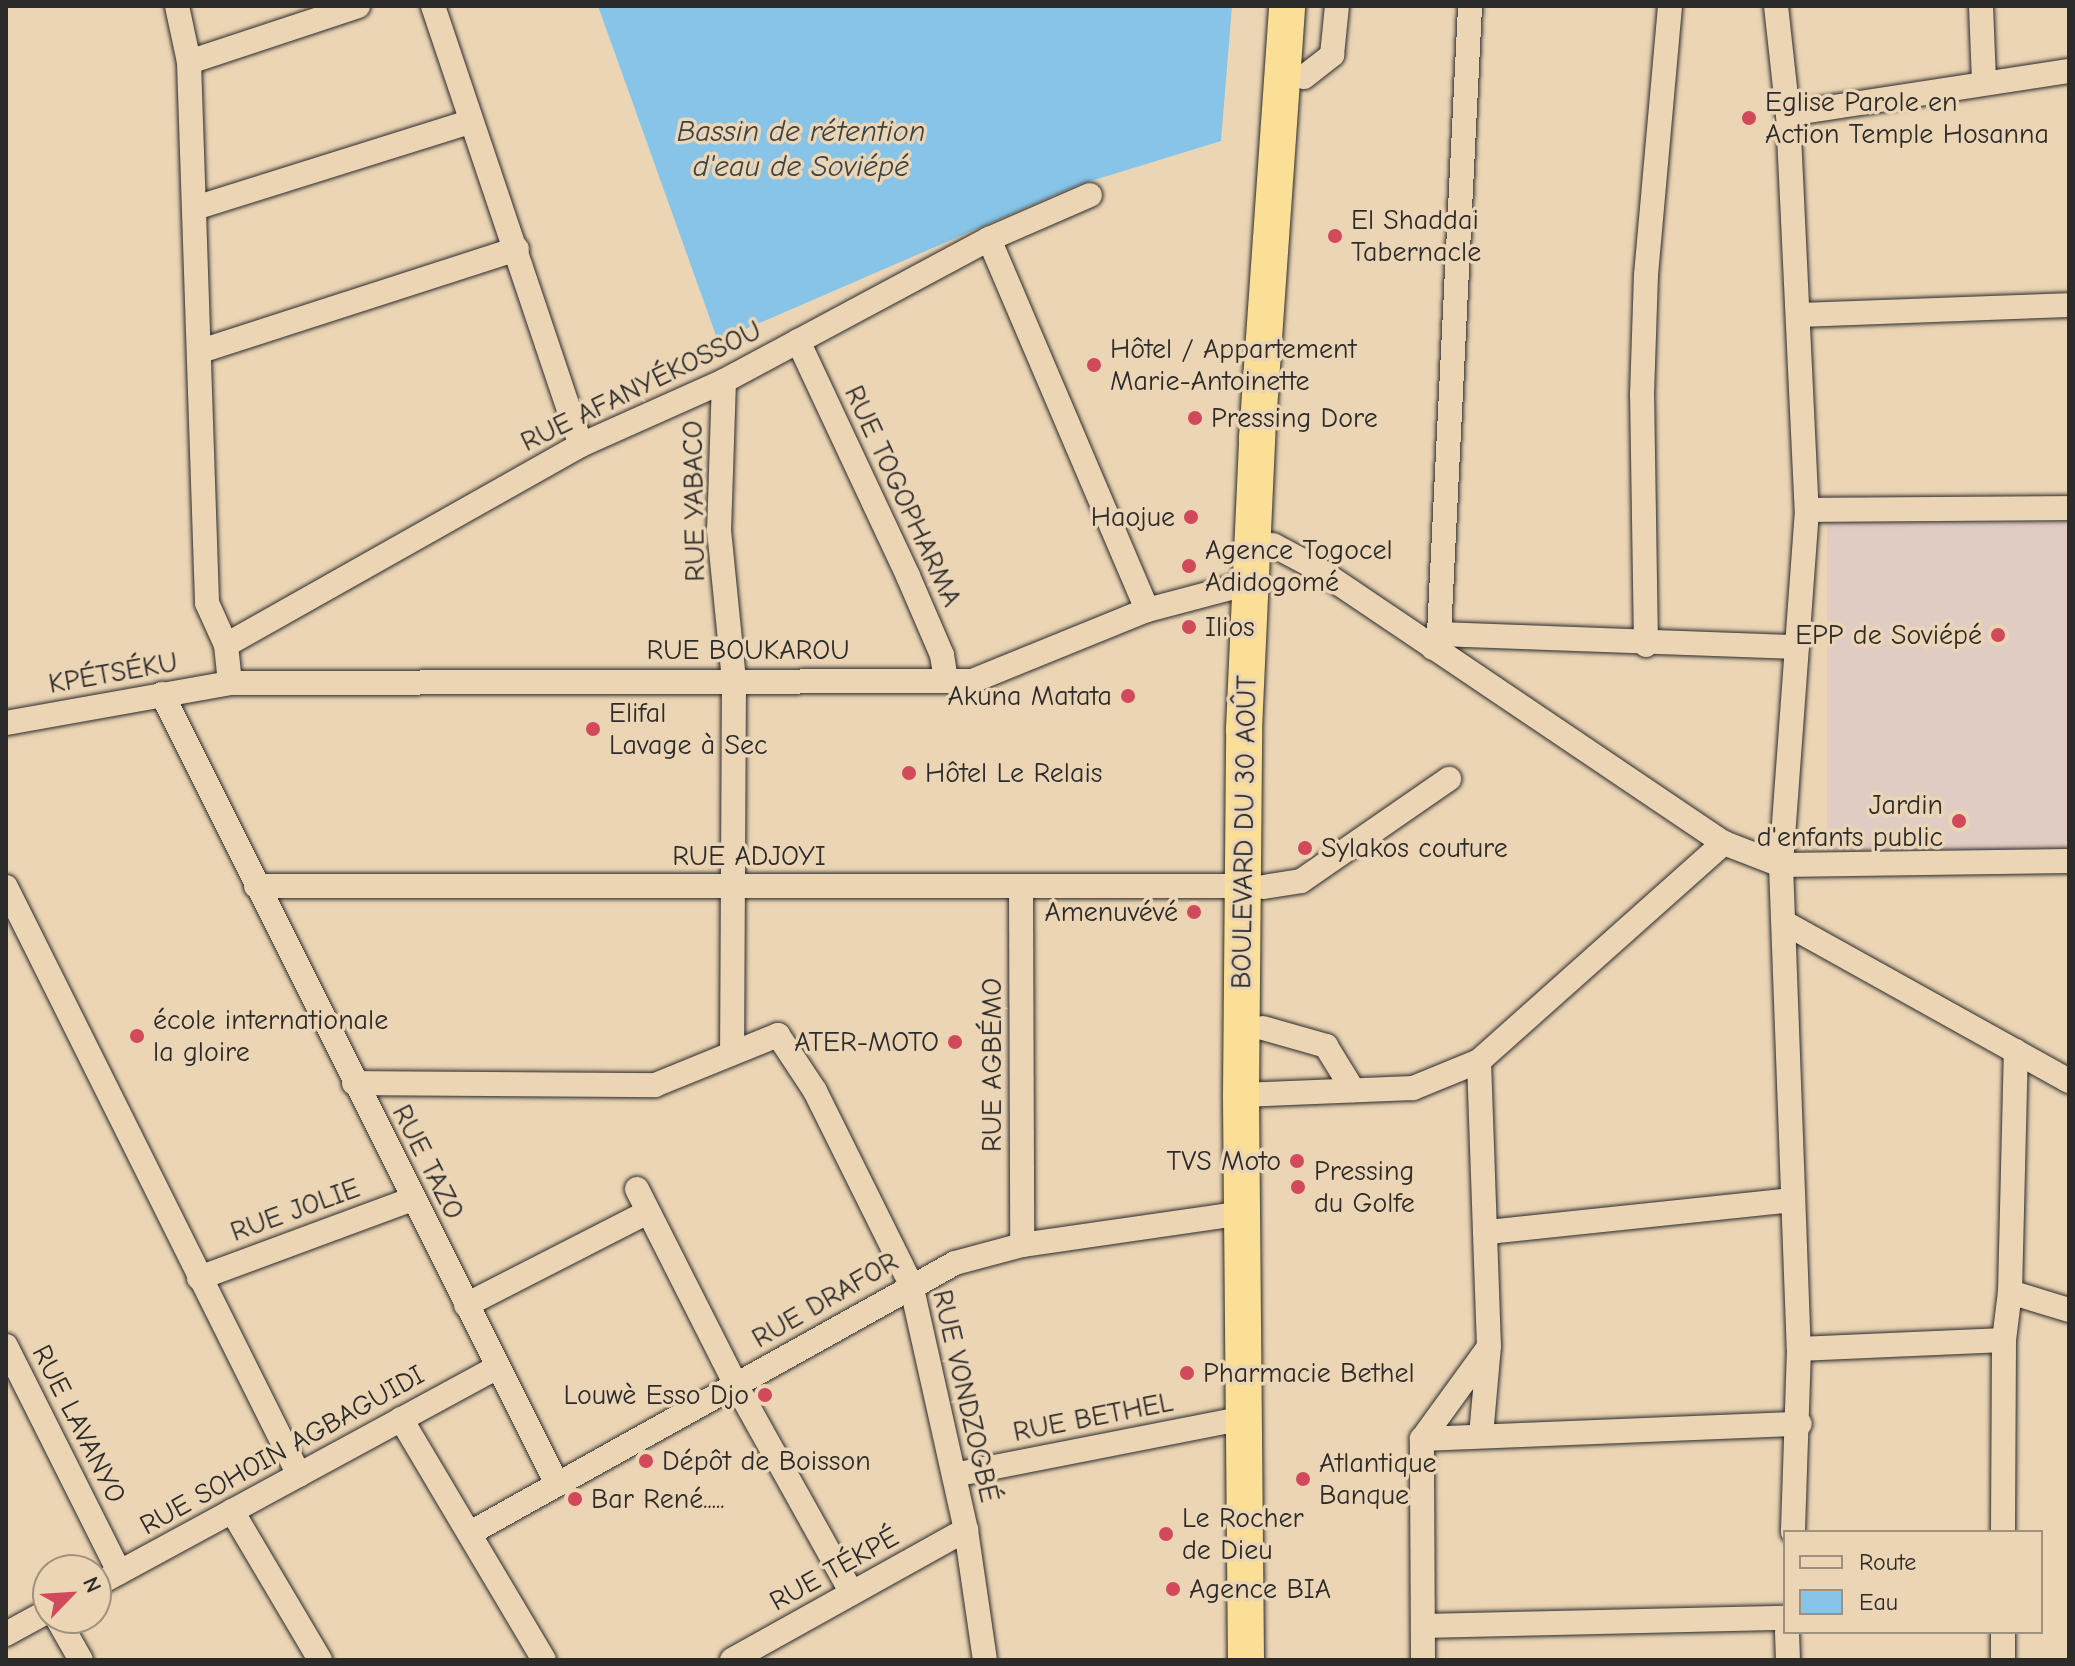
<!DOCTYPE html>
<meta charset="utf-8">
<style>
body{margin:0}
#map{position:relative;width:2075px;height:1666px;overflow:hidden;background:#ebd5b5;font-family:"Comic Neue",sans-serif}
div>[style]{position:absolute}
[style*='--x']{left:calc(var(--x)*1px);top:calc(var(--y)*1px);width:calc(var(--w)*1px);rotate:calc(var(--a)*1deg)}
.built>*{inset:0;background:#e1ccc4;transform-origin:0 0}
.water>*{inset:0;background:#87c4e7}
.roads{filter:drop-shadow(0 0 2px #2b2b2b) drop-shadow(0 0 2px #2b2b2b)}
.minor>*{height:24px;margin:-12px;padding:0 12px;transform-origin:12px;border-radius:12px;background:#ebd5b5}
.highway>*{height:36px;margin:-18px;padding:0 18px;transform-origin:18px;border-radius:18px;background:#fbdf96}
.dots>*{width:22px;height:22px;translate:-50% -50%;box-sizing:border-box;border:4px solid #ebd5b5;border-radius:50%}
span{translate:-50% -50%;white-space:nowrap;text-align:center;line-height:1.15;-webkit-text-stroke:7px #ebd5b5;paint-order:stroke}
.poi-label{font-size:28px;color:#2b2b2b}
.left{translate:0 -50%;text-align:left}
.right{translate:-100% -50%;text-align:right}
.street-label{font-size:28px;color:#2b2b2b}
.water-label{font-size:30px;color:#394247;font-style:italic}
.frame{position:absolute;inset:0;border:8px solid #2b2b2b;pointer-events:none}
.legend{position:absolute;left:1783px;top:1530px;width:260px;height:104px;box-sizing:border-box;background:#ebd5b5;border:2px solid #9e917e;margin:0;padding:10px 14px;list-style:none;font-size:24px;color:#2b2b2b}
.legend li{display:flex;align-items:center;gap:16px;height:40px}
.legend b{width:40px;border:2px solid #9e917e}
.north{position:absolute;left:32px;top:1554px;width:80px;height:80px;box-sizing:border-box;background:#ebd5b5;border:2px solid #9e917e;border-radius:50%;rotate:65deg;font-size:22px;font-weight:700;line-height:32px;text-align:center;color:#2b2b2b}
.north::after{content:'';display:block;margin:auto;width:28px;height:36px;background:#d1495b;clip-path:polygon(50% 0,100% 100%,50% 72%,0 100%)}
</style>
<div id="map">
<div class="built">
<i style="left:2069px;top:523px;width:327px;height:242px;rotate:90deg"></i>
</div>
<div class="water">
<i style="clip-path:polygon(598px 6px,1232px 6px,1221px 141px,1078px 185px,718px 341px)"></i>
</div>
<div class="roads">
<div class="minor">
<i style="--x:177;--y:6;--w:57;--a:77.9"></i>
<i style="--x:189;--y:62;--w:541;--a:88.09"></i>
<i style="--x:207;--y:603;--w:46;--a:65.7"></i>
<i style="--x:226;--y:645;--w:38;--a:84"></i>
<i style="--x:433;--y:6;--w:463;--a:71.4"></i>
<i style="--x:1776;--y:6;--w:109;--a:83.7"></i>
<i style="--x:1788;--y:114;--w:396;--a:87.3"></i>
<i style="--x:1807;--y:510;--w:356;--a:94.2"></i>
<i style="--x:1781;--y:865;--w:484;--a:87.9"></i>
<i style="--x:1799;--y:1349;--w:183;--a:91.9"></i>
<i style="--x:1981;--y:6;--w:76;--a:87.7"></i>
<i style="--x:189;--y:62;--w:178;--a:-18.3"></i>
<i style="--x:1304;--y:77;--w:36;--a:-38"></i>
<i style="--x:1332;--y:55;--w:49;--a:-84.2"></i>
<i style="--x:1788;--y:114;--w:284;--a:-8.7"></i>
<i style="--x:195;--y:208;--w:288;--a:-17.4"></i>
<i style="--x:989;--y:239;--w:403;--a:66.9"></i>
<i style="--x:1798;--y:315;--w:271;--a:-2.1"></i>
<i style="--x:798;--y:341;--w:259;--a:64.9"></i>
<i style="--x:908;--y:576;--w:86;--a:66.7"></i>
<i style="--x:942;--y:655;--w:24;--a:81"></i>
<i style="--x:201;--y:351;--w:332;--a:-17.9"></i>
<i style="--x:724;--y:381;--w:149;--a:91.9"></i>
<i style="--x:719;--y:530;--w:151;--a:84.3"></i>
<i style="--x:734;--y:680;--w:371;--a:90.3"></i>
<i style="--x:1807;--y:510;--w:262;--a:-0.4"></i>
<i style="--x:1273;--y:545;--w:49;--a:28.1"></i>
<i style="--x:1316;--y:568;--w:492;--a:34"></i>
<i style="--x:1724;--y:843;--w:61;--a:21.1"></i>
<i style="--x:1781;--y:865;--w:288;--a:-0.8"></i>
<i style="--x:1439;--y:634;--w:358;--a:2.1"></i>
<i style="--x:226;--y:645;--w:407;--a:-29.4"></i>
<i style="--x:581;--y:445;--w:157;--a:-24.1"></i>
<i style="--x:724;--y:381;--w:301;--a:-28.2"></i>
<i style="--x:989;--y:239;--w:110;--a:-23.5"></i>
<i style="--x:1646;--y:645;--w:250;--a:-90.9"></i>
<i style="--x:1642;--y:395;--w:120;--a:-88.1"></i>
<i style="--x:1646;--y:275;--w:270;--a:-84.9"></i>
<i style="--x:1433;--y:648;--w:15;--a:-67"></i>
<i style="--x:1439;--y:634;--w:629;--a:-87.17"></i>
<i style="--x:162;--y:694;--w:883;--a:63.43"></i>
<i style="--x:6;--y:723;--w:228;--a:-10.1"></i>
<i style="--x:230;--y:683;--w:742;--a:-0.15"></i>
<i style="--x:972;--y:681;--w:189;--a:-22.1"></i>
<i style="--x:1147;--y:610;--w:106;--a:-14.8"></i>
<i style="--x:256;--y:886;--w:985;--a:0"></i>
<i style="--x:1021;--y:886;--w:359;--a:89.8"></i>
<i style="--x:6;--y:887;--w:657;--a:63.51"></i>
<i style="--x:1264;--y:887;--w:37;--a:-9"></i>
<i style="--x:1301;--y:881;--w:180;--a:-34.6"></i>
<i style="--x:1787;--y:924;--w:323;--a:29.1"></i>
<i style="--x:1263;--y:1028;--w:66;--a:15.9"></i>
<i style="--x:1326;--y:1046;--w:52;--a:58.5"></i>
<i style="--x:1479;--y:1061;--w:285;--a:88"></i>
<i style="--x:1489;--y:1346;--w:90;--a:95.1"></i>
<i style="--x:354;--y:1083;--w:301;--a:0.4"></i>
<i style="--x:655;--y:1085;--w:133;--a:-22.1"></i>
<i style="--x:778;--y:1035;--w:67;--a:56.5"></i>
<i style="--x:815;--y:1091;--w:216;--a:63.6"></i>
<i style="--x:911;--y:1284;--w:252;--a:77.4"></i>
<i style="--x:966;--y:1530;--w:131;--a:81.7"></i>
<i style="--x:1241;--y:1095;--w:172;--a:-2.3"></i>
<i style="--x:1413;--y:1088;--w:71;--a:-22.2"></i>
<i style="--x:1479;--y:1061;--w:328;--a:-41.7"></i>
<i style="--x:637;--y:1189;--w:220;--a:63.2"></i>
<i style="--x:736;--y:1385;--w:238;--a:60.9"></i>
<i style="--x:1488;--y:1232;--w:304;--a:-6"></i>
<i style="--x:199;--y:1278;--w:228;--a:-20.3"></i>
<i style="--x:2010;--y:1292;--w:62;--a:17"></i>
<i style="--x:466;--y:1305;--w:204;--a:-27.1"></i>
<i style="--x:6;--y:1346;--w:253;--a:63.4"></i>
<i style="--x:1799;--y:1349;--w:205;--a:-2.5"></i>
<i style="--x:401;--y:1419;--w:280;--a:59.3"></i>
<i style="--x:1422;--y:1439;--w:378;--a:-2.3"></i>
<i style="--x:954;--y:1475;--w:296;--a:-11.1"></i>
<i style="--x:232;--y:1511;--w:173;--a:59.4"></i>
<i style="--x:2003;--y:1532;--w:192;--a:-89.7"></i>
<i style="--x:2004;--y:1340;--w:48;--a:-82.9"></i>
<i style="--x:2010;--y:1292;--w:241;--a:-88.6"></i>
<i style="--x:470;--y:1533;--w:555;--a:-29.1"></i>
<i style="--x:955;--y:1263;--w:69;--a:-15"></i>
<i style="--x:1022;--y:1245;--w:223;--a:-8.2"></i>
<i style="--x:96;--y:1585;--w:456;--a:-28.5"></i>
<i style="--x:57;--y:1618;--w:48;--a:60.3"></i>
<i style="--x:1423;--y:1626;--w:362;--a:-1.3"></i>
<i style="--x:1787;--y:1632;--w:28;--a:88"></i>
<i style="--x:6;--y:1634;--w:48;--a:-28.7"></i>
<i style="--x:732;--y:1660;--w:268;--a:-29.1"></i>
<i style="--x:1423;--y:1660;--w:221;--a:-90.3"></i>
<i style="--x:1422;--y:1439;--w:112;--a:-54"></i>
<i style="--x:2003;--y:1660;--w:28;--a:-90"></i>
</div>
<div class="highway">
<i style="--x:1246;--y:1660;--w:565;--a:-90.51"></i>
<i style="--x:1241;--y:1095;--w:366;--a:-89.5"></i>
<i style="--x:1244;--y:729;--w:291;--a:-87.4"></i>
<i style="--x:1257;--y:438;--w:433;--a:-86"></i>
</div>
</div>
<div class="dots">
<i style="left:1749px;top:118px;background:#d1495b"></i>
<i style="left:1335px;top:236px;background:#d1495b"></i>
<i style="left:1094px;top:365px;background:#d1495b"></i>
<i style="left:1195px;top:418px;background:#d1495b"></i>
<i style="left:1191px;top:517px;background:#d1495b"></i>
<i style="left:1189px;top:566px;background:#d1495b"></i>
<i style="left:1189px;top:627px;background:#d1495b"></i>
<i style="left:1998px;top:635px;background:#d1495b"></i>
<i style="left:1128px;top:696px;background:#d1495b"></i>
<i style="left:593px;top:729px;background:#d1495b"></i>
<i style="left:909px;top:773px;background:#d1495b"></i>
<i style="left:1959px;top:821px;background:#d1495b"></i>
<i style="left:1305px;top:848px;background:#d1495b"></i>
<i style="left:1194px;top:912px;background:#d1495b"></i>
<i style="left:137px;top:1036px;background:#d1495b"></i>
<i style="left:955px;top:1042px;background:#d1495b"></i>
<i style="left:1297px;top:1161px;background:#d1495b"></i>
<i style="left:1298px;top:1187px;background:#d1495b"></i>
<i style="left:1187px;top:1373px;background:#d1495b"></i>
<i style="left:765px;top:1395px;background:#d1495b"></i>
<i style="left:646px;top:1461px;background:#d1495b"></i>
<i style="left:1303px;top:1479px;background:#d1495b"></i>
<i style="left:575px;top:1499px;background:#d1495b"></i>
<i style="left:1166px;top:1534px;background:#d1495b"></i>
<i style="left:1173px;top:1589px;background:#d1495b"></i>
</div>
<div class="poi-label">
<span class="left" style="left:1765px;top:118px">Eglise Parole en<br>Action Temple Hosanna</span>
<span class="left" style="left:1351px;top:236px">El Shaddai<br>Tabernacle</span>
<span class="left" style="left:1110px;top:365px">Hôtel / Appartement<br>Marie-Antoinette</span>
<span class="left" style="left:1211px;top:418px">Pressing Dore</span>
<span class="right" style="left:1175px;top:517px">Haojue</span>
<span class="left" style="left:1205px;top:566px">Agence Togocel<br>Adidogomé</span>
<span class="left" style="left:1205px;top:627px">Ilios</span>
<span class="right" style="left:1982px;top:635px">EPP de Soviépé</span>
<span class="right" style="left:1112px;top:696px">Akuna Matata</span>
<span class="left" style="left:609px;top:729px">Elifal<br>Lavage à Sec</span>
<span class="left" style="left:925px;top:773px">Hôtel Le Relais</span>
<span class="right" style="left:1943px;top:821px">Jardin<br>d'enfants public</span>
<span class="left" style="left:1321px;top:848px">Sylakos couture</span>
<span class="right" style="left:1178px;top:912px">Amenuvévé</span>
<span class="left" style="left:153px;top:1036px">école internationale<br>la gloire</span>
<span class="right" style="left:939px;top:1042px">ATER-MOTO</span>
<span class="right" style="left:1281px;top:1161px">TVS Moto</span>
<span class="left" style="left:1314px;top:1187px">Pressing<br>du Golfe</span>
<span class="left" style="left:1203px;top:1373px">Pharmacie Bethel</span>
<span class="right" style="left:749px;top:1395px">Louwè Esso Djo</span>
<span class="left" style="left:662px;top:1461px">Dépôt de Boisson</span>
<span class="left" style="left:1319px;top:1479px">Atlantique<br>Banque</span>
<span class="left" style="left:591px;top:1499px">Bar René.....</span>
<span class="left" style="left:1182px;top:1534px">Le Rocher<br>de Dieu</span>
<span class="left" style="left:1189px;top:1589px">Agence BIA</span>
</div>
<div class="street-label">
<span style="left:641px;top:386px;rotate:-26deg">RUE AFANYÉKOSSOU</span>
<span style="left:903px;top:496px;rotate:65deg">RUE TOGOPHARMA</span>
<span style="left:694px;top:501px;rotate:-91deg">RUE YABACO</span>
<span style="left:748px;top:650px">RUE BOUKAROU</span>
<span style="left:113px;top:673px;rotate:-10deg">KPÉTSÉKU</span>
<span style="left:1244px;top:832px;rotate:-89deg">BOULEVARD DU 30 AOÛT</span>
<span style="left:749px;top:856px">RUE ADJOYI</span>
<span style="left:992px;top:1065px;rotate:-90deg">RUE AGBÉMO</span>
<span style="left:428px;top:1162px;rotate:63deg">RUE TAZO</span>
<span style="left:295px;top:1210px;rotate:-20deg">RUE JOLIE</span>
<span style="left:825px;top:1300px;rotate:-30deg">RUE DRAFOR</span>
<span style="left:966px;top:1396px;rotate:77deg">RUE VONDZOGBÉ</span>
<span style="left:1093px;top:1417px;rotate:-11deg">RUE BETHEL</span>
<span style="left:79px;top:1424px;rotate:63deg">RUE LAVANYO</span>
<span style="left:282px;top:1450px;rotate:-29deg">RUE SOHOIN AGBAGUIDI</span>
<span style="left:834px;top:1569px;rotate:-29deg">RUE TÉKPÉ</span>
</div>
<div class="water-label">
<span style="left:801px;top:149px">Bassin de rétention<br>d'eau de Soviépé</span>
</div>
<div class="frame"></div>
<ul class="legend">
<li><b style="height:10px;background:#ebd5b5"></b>Route</li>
<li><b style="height:22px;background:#87c4e7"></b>Eau</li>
</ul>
<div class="north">N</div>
</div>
